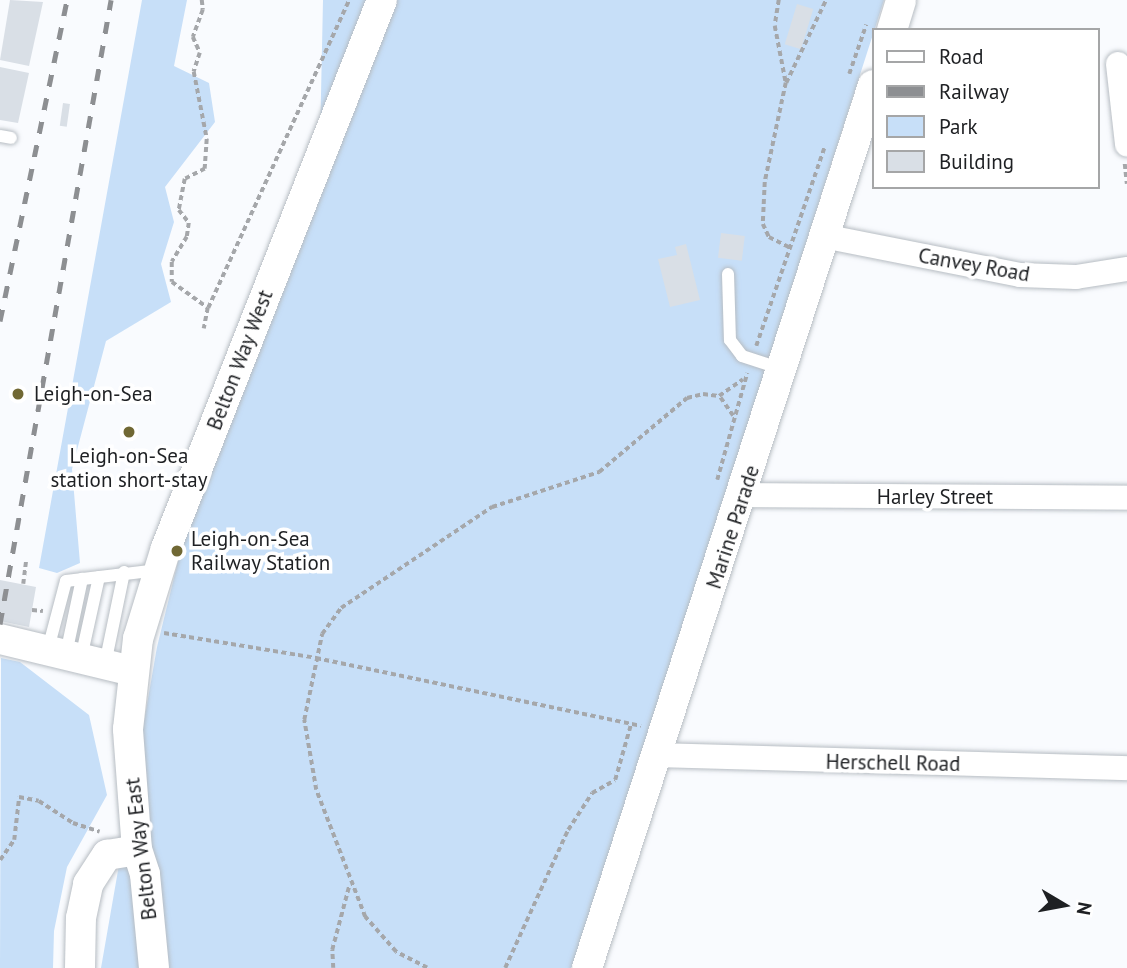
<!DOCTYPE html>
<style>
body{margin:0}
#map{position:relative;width:1127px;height:968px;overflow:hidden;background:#f9fbfe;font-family:"PT Sans",sans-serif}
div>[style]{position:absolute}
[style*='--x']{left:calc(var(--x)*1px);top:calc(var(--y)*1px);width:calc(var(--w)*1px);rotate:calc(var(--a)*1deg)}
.green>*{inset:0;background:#c7dff8}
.building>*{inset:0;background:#d9dfe6;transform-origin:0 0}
.path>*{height:3.5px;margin-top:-1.75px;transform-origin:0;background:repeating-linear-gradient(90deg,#a5a7aa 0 5px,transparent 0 8.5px)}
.roads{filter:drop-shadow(0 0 2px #b7bdc3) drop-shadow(0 0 2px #b7bdc3)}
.service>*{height:12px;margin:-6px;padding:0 6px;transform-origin:6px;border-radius:6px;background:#fff}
.minor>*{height:24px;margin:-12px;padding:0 12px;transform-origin:12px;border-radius:12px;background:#fff}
.tertiary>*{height:30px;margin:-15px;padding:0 15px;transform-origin:15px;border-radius:15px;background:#fff}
.rail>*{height:5px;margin-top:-2.5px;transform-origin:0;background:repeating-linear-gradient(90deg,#8d8f92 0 12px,transparent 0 24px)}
.dots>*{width:19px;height:19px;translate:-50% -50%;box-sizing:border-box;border:4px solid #fff;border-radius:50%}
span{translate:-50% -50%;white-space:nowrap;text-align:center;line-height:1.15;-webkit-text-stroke:7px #fff;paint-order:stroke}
.street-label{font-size:21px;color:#1e2023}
.poi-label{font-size:21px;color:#1e2023}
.left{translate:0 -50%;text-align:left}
.legend{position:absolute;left:872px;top:28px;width:228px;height:161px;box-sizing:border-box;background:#fff;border:2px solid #a5a6a7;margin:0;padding:9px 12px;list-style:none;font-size:21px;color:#1e2023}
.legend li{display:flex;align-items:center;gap:14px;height:35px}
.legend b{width:35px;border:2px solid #a5a6a7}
.north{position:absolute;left:1029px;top:870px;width:70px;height:70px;-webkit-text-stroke:5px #fff;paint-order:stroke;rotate:100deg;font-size:19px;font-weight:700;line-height:28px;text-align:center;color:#1e2023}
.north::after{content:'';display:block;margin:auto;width:24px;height:32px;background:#1e2023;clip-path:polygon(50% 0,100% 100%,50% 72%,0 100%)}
</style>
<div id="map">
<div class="green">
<i style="clip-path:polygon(142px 0,187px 0,174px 66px,209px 83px,215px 122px,165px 187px,174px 222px,161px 264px,171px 302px,106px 341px,72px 469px,80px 563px,57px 573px,39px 568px)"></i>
<i style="clip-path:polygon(323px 0,884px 0,573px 968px,101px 968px,157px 647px,183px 541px,319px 189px)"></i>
<i style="clip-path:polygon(1px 658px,20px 662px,89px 715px,107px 795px,67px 867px,54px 931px,53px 968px,0 968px)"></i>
</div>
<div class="building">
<i style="clip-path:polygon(10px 0,43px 2px,29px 66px,0 60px)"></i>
<i style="left:797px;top:4px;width:17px;height:42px;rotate:17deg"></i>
<i style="clip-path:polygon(0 67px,29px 73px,18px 123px,0 120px)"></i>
<i style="left:63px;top:103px;width:7px;height:23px;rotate:8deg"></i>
<i style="left:721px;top:233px;width:24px;height:25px;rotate:7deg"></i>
<i style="clip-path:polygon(686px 244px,700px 300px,670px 307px,658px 259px,677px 255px,675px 247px)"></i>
<i style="clip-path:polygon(0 580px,36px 587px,29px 627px,0 621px)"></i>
</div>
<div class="path">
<i style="--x:202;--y:0;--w:10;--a:84"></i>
<i style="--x:203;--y:10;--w:29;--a:110"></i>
<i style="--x:193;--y:37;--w:17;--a:66"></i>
<i style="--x:200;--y:53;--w:20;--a:108"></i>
<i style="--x:194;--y:72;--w:68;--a:79"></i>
<i style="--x:207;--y:139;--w:30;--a:94"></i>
<i style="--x:205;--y:169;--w:22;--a:153"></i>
<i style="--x:185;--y:179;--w:32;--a:101"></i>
<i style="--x:179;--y:210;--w:16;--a:52"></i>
<i style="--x:189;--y:223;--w:14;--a:98"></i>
<i style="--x:187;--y:237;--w:29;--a:121"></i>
<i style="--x:172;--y:262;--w:20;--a:90"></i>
<i style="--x:172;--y:282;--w:44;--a:35.8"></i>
<i style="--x:208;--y:308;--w:21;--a:101"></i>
<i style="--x:779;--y:0;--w:26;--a:99"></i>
<i style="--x:775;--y:26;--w:58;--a:79.1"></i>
<i style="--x:786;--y:83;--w:101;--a:102"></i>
<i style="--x:765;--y:182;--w:42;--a:92.7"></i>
<i style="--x:763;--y:224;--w:14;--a:65"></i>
<i style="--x:769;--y:237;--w:25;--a:27"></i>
<i style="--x:849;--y:74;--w:52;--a:-70.9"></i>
<i style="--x:786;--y:83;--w:92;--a:-64.3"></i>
<i style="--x:1125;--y:164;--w:20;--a:84"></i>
<i style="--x:208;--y:308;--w:339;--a:-65.4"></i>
<i style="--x:756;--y:346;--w:209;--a:-71"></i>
<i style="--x:733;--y:416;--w:24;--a:-125"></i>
<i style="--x:719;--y:396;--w:29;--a:-35"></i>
<i style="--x:717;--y:480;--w:111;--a:-74.3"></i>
<i style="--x:23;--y:584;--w:23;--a:-83"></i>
<i style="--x:32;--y:610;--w:11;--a:5"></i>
<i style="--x:164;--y:633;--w:154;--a:9.3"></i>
<i style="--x:316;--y:658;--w:332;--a:11.8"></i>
<i style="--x:0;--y:860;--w:24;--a:-55"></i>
<i style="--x:14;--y:840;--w:43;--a:-83.4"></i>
<i style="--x:19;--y:797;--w:20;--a:11"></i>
<i style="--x:39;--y:801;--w:40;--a:32.9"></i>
<i style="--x:73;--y:823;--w:28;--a:18"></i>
<i style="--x:333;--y:968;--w:18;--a:-93"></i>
<i style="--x:332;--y:950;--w:66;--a:-75.1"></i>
<i style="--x:427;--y:968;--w:35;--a:-153"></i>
<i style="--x:396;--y:952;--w:47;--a:-131.5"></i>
<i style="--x:365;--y:917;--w:136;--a:-111.1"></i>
<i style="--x:316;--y:790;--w:71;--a:-99.7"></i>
<i style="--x:304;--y:720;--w:88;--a:-78.2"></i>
<i style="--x:322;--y:634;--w:32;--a:-54"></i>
<i style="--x:341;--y:608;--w:182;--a:-33.8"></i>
<i style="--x:492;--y:507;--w:113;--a:-18.1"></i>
<i style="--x:599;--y:472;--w:115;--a:-40.1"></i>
<i style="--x:687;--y:398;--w:16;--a:-14"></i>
<i style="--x:703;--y:394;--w:16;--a:7"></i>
<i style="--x:505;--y:968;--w:152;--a:-65.5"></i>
<i style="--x:568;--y:830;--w:44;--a:-57"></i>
<i style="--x:592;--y:793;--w:26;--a:-29"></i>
<i style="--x:615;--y:780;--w:58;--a:-74.1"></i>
</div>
<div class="roads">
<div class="service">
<i style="--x:0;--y:136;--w:11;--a:10"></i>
<i style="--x:728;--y:274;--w:66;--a:88.3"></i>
<i style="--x:730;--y:340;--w:20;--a:53"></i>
<i style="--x:742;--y:356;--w:42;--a:18"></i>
<i style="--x:48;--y:649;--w:70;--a:-75.2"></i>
<i style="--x:66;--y:581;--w:93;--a:-6.8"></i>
<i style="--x:66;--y:654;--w:77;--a:-78"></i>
<i style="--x:81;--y:658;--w:83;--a:-77.5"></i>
<i style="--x:105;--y:664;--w:94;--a:-78.3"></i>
</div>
<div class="minor">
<i style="--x:1118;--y:64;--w:81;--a:83.6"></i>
<i style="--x:823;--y:236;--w:201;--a:11.2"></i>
<i style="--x:1020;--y:275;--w:56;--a:2"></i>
<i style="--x:1076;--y:277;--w:52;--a:-8.9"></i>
<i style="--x:743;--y:495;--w:384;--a:0.4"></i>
<i style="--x:659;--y:755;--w:468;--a:1.6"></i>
</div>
<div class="tertiary">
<i style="--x:892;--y:30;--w:31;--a:-73"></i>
<i style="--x:0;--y:639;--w:136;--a:13.6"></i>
<i style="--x:80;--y:968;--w:50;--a:-88.9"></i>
<i style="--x:81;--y:918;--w:35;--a:-78"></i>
<i style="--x:88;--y:884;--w:35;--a:-57"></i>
<i style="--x:107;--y:855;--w:30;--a:-9"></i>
<i style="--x:154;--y:968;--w:94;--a:-95.5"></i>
<i style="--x:145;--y:874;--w:25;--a:-108"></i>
<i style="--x:137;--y:850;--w:121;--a:-94.3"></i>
<i style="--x:128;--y:729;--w:91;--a:-83.7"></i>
<i style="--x:138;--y:639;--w:95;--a:-72.9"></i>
<i style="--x:166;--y:548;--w:589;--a:-68.49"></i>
<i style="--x:587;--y:968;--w:928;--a:-72.05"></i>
</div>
</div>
<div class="rail">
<i style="--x:0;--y:321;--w:328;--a:-78.2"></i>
<i style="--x:0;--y:624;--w:634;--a:-79.91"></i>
</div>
<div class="dots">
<i style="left:18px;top:394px;background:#706834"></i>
<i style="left:129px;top:432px;background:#706834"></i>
<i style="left:177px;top:551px;background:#706834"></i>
</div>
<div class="street-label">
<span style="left:974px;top:265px;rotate:10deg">Canvey Road</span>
<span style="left:240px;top:360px;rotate:-69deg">Belton Way West</span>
<span style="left:935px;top:497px">Harley Street</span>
<span style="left:733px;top:527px;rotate:-72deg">Marine Parade</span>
<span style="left:893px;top:763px;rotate:1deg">Herschell Road</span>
<span style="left:141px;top:849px;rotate:-97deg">Belton Way East</span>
</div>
<div class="poi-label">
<span class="left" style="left:34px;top:394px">Leigh-on-Sea</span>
<span style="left:129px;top:468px">Leigh-on-Sea<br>station short-stay</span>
<span class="left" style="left:191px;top:551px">Leigh-on-Sea<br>Railway Station</span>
</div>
<ul class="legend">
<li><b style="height:9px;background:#fff"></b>Road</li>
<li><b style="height:9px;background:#8d8f92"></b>Railway</li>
<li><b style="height:19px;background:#c7dff8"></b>Park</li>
<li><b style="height:19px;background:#d9dfe6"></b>Building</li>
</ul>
<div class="north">N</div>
</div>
